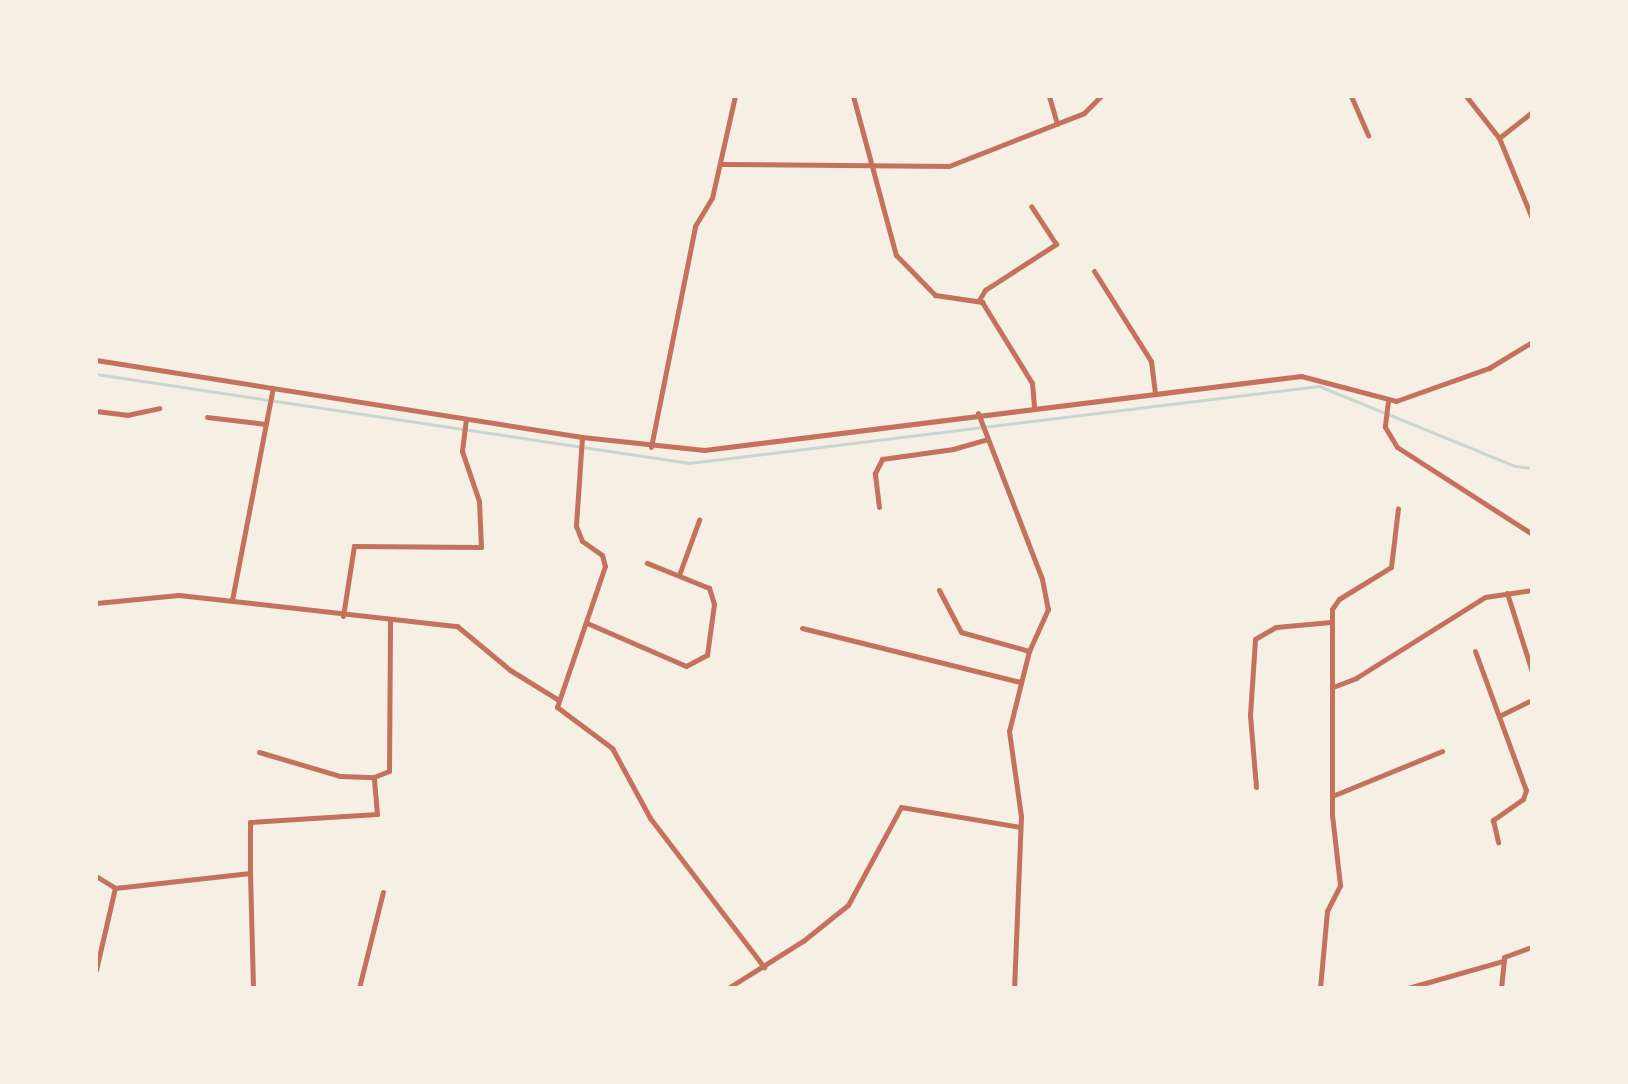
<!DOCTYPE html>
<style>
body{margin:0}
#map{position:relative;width:1628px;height:1084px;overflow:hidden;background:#f6efe4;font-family:"Fira Sans Condensed",sans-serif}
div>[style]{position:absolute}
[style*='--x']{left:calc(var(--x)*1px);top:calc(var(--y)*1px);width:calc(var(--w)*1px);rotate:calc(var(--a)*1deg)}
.stream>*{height:3px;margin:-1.5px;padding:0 1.5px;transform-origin:1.5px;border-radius:1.5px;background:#c9d6d2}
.minor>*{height:5px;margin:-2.5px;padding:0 2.5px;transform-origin:2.5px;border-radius:2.5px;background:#c5725c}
span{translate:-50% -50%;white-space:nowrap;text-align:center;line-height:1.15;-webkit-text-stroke:8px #f6efe4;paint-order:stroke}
.frame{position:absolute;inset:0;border:98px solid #f6efe4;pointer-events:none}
</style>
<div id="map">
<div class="stream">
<i style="--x:96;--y:374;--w:600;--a:8.54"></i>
<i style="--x:689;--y:463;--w:635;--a:-6.97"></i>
<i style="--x:1319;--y:386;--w:212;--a:22.2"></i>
<i style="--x:1515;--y:466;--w:17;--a:7"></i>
</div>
<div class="minor">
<i style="--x:853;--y:96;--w:165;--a:74.9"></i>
<i style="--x:896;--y:255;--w:56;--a:45.7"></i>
<i style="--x:935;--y:295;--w:48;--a:8.5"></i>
<i style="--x:982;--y:302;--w:95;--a:58.3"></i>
<i style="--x:1032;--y:383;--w:23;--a:85"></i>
<i style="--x:1049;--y:96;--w:29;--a:74"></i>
<i style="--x:1351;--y:96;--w:43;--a:66.4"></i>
<i style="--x:1466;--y:96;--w:53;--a:51.8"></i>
<i style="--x:1499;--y:138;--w:87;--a:67.6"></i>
<i style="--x:1499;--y:138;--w:42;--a:-38.2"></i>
<i style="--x:722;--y:164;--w:227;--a:0.5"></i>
<i style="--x:949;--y:166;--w:145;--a:-21.4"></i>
<i style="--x:1084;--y:113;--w:24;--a:-45"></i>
<i style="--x:1094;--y:271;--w:107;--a:57.7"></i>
<i style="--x:1151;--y:361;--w:31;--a:83"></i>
<i style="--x:979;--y:300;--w:12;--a:-59"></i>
<i style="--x:985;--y:290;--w:85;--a:-32.9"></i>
<i style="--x:1056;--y:244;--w:45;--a:-123.3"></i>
<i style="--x:96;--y:360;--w:492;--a:9"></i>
<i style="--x:582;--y:437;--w:123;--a:6.1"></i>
<i style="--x:704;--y:450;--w:602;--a:-7.07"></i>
<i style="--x:1301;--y:376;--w:98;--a:14.7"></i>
<i style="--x:1396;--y:401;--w:99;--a:-19.5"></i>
<i style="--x:1489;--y:368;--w:50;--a:-31.2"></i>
<i style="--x:1388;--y:401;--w:26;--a:97"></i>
<i style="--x:1385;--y:427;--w:23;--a:59"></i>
<i style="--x:1397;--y:447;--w:161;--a:32.8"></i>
<i style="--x:96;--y:411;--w:31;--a:7"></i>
<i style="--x:127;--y:415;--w:33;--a:-12"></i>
<i style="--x:978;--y:413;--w:178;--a:68.9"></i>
<i style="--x:1042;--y:579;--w:31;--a:79"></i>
<i style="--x:1048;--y:609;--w:46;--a:114.3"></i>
<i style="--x:1029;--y:651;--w:82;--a:104"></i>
<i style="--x:1009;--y:731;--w:86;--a:82"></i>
<i style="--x:1021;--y:816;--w:172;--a:92.3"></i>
<i style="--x:207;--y:417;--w:59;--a:6.8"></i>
<i style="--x:582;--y:437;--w:89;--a:93.9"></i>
<i style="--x:576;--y:526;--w:16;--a:68"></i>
<i style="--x:582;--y:541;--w:24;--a:35"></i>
<i style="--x:602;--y:555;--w:11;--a:75"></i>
<i style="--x:605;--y:566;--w:149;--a:108.8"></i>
<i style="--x:557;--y:707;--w:69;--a:36.7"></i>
<i style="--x:612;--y:748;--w:80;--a:61.5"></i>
<i style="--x:650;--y:818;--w:188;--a:52.6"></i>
<i style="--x:651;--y:447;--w:225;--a:-78.7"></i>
<i style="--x:695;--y:226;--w:33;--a:-59"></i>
<i style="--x:712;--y:198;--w:105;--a:-77.3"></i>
<i style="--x:879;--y:507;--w:34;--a:-97"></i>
<i style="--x:875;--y:473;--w:16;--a:-63"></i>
<i style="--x:882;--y:459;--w:72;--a:-8"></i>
<i style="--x:953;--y:449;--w:35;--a:-16"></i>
<i style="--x:679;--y:575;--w:59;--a:-70"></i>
<i style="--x:939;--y:590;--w:47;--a:62.4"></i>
<i style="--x:961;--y:632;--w:71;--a:15.6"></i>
<i style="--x:1507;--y:593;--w:83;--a:72.4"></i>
<i style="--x:232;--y:600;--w:216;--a:-79.1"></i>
<i style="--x:96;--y:603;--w:83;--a:-5.5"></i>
<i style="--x:179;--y:595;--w:280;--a:6.4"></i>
<i style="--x:457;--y:626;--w:69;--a:39.7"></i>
<i style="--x:510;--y:670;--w:55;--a:31.7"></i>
<i style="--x:343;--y:616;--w:71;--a:-81.1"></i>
<i style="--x:354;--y:546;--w:127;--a:0.5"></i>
<i style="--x:481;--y:547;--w:46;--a:-92.5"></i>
<i style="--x:479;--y:501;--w:53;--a:-108.8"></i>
<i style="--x:462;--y:451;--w:31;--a:-83"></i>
<i style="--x:587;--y:623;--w:108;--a:23.5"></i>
<i style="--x:686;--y:666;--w:24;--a:-28"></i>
<i style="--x:707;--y:655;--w:51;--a:-82.2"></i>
<i style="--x:714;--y:604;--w:17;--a:-107"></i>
<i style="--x:709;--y:588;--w:67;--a:-158"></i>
<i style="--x:802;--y:628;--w:225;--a:13.9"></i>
<i style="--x:1475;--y:651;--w:148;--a:69.9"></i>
<i style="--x:1526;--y:790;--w:9;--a:108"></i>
<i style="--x:1523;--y:799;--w:37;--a:145"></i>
<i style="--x:1493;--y:820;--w:23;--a:77"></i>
<i style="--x:1333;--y:687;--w:25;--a:-21"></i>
<i style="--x:1356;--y:678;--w:152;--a:-32.1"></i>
<i style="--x:1485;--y:597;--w:48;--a:-8.5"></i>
<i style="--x:1499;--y:716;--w:37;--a:-26"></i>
<i style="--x:259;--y:752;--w:84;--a:16.5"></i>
<i style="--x:340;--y:776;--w:34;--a:2"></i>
<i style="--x:374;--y:777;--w:16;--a:-22"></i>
<i style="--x:389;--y:771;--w:152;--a:-89.6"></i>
<i style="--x:1256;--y:787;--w:72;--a:-94.8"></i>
<i style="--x:1250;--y:715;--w:76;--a:-86.2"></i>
<i style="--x:1255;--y:639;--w:24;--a:-30"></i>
<i style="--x:1276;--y:627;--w:55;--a:-5.2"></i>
<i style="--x:1332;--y:796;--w:119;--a:-22.2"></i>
<i style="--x:250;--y:873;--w:51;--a:-90"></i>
<i style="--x:250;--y:822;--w:127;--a:-3.6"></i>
<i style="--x:377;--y:814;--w:37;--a:-95"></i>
<i style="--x:96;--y:876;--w:22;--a:32"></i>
<i style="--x:96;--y:970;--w:84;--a:-77"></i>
<i style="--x:115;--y:888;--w:136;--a:-6.3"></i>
<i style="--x:250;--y:873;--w:115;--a:88.5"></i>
<i style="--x:359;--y:988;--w:99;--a:-76"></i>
<i style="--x:728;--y:988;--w:89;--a:-32.1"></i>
<i style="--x:803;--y:941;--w:58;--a:-38.7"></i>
<i style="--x:848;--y:905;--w:111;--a:-61.6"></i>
<i style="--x:901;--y:807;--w:121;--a:9.5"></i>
<i style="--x:1320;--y:988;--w:77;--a:-84.8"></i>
<i style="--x:1327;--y:911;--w:29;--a:-63"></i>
<i style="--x:1340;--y:885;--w:70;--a:-96.5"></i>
<i style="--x:1332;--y:815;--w:206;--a:-90"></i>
<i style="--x:1332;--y:609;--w:12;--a:-55"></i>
<i style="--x:1339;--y:599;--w:61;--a:-31.6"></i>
<i style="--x:1391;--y:567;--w:59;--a:-83.2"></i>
<i style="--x:1408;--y:988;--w:99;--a:-15.9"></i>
<i style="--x:1501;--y:988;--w:31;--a:-84"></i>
<i style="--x:1504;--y:957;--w:30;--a:-20"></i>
</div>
<div class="frame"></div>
</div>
